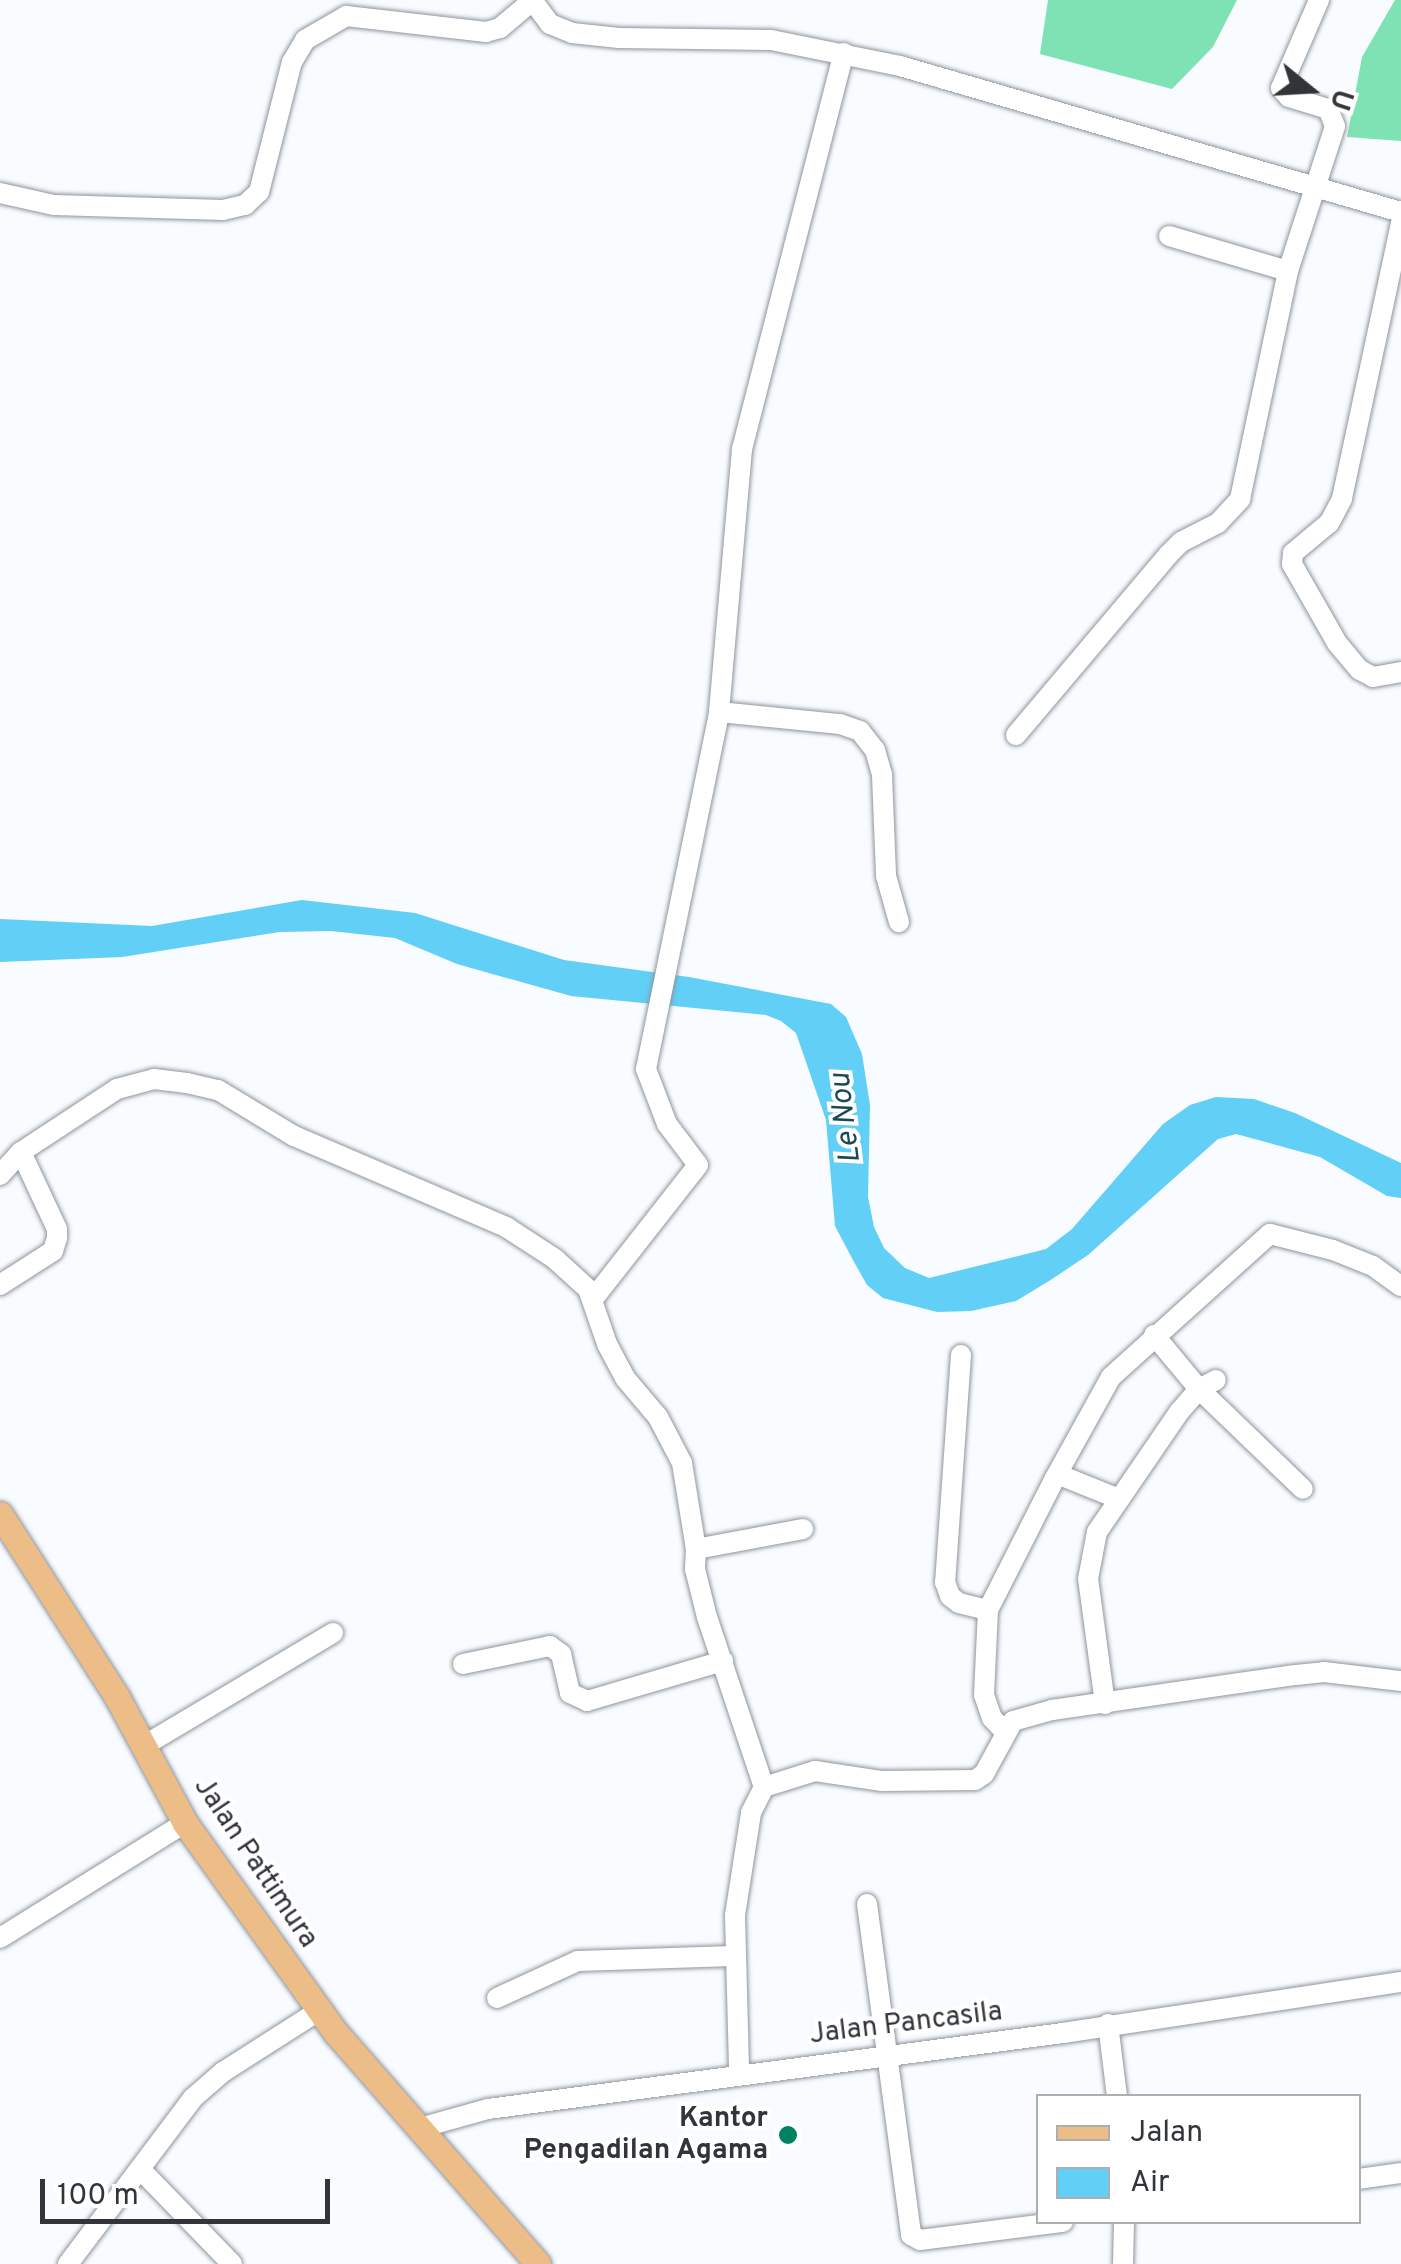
<!DOCTYPE html>
<style>
body{margin:0}
#map{position:relative;width:1401px;height:2264px;overflow:hidden;background:#f8fbff;font-family:Overpass,sans-serif}
div>[style]{position:absolute}
[style*='--x']{left:calc(var(--x)*1px);top:calc(var(--y)*1px);width:calc(var(--w)*1px);rotate:calc(var(--a)*1deg)}
.forest>*{inset:0;background:#7fe2b4}
.water>*{inset:0;background:#61cff6}
.roads{filter:drop-shadow(0 0 2px #8e959d) drop-shadow(0 0 2px #8e959d)}
.minor>*{height:20px;margin:-10px;padding:0 10px;transform-origin:10px;border-radius:10px;background:#fff}
.major>*{height:25px;margin:-12.5px;padding:0 12.5px;transform-origin:12.5px;border-radius:12.5px;background:#edbd88}
.dots>*{width:28px;height:28px;translate:-50% -50%;box-sizing:border-box;border:5px solid #fff;border-radius:50%}
span{translate:-50% -50%;white-space:nowrap;text-align:center;line-height:1.15;-webkit-text-stroke:8px #fff;paint-order:stroke}
.street-label{font-size:28px;color:#313438}
.poi-label{font-size:28px;color:#313438;font-weight:700}
.right{translate:-100% -50%;text-align:right}
.water-label{font-size:30px;color:#194959;font-style:italic}
.legend{position:absolute;left:1036px;top:2094px;width:325px;height:130px;box-sizing:border-box;background:#fff;border:2px solid #adaeaf;margin:0;padding:12px 18px;list-style:none;font-size:30px;color:#313438}
.legend li{display:flex;align-items:center;gap:20px;height:50px}
.legend b{width:50px;border:2px solid #adaeaf}
.north{position:absolute;left:1261px;top:40px;width:100px;height:100px;-webkit-text-stroke:8px #fff;paint-order:stroke;rotate:108deg;font-size:28px;font-weight:700;line-height:40px;text-align:center;color:#313438}
.north::after{content:'';display:block;margin:auto;width:35px;height:45px;background:#313438;clip-path:polygon(50% 0,100% 100%,50% 72%,0 100%)}
.scale{position:absolute;left:40px;top:2179px;width:290px;height:45px;box-sizing:border-box;border:5px solid #313438;border-top:0;padding-left:12px;font-size:30px;line-height:35px;white-space:nowrap;color:#313438;-webkit-text-stroke:8px #fff;paint-order:stroke}
</style>
<div id="map">
<div class="forest">
<i style="clip-path:polygon(1048px 0,1237px 0,1213px 47px,1172px 89px,1040px 54px)"></i>
<i style="clip-path:polygon(1395px 0,1401px 0,1401px 141px,1347px 137px,1362px 57px)"></i>
</div>
<div class="water">
<i style="clip-path:polygon(302px 900px,415px 913px,564px 960px,689px 977px,831px 1004px,846px 1017px,862px 1054px,870px 1105px,868px 1197px,874px 1227px,884px 1248px,905px 1268px,929px 1278px,1046px 1249px,1072px 1229px,1163px 1124px,1190px 1105px,1216px 1097px,1254px 1099px,1295px 1113px,1401px 1163px,1401px 1198px,1387px 1196px,1320px 1157px,1236px 1134px,1218px 1139px,1088px 1255px,1049px 1281px,1016px 1301px,971px 1311px,937px 1312px,883px 1298px,867px 1285px,854px 1262px,835px 1226px,826px 1120px,796px 1033px,781px 1021px,766px 1015px,571px 996px,457px 964px,395px 938px,331px 931px,279px 932px,122px 957px,0 962px,0 919px,152px 926px)"></i>
</div>
<div class="roads">
<div class="minor">
<i style="--x:532;--y:0;--w:30;--a:53"></i>
<i style="--x:550;--y:24;--w:24;--a:22"></i>
<i style="--x:572;--y:33;--w:47;--a:6.1"></i>
<i style="--x:619;--y:38;--w:152;--a:0.8"></i>
<i style="--x:771;--y:40;--w:132;--a:11.4"></i>
<i style="--x:900;--y:66;--w:522;--a:16.25"></i>
<i style="--x:0;--y:193;--w:55;--a:12.5"></i>
<i style="--x:54;--y:205;--w:169;--a:1.7"></i>
<i style="--x:223;--y:210;--w:23;--a:-13"></i>
<i style="--x:245;--y:205;--w:19;--a:-43"></i>
<i style="--x:259;--y:192;--w:134;--a:-75.8"></i>
<i style="--x:292;--y:62;--w:26;--a:-59"></i>
<i style="--x:305;--y:40;--w:48;--a:-30.3"></i>
<i style="--x:346;--y:16;--w:141;--a:6.5"></i>
<i style="--x:486;--y:32;--w:15;--a:-16"></i>
<i style="--x:500;--y:28;--w:42;--a:-40.2"></i>
<i style="--x:1401;--y:223;--w:282;--a:102.1"></i>
<i style="--x:1342;--y:499;--w:27;--a:118"></i>
<i style="--x:1329;--y:523;--w:47;--a:140.2"></i>
<i style="--x:1293;--y:553;--w:11;--a:95"></i>
<i style="--x:1292;--y:564;--w:91;--a:60.3"></i>
<i style="--x:1337;--y:643;--w:35;--a:50"></i>
<i style="--x:1360;--y:670;--w:15;--a:28"></i>
<i style="--x:1373;--y:677;--w:28;--a:-10"></i>
<i style="--x:1169;--y:236;--w:124;--a:16.4"></i>
<i style="--x:719;--y:712;--w:122;--a:5.7"></i>
<i style="--x:840;--y:724;--w:21;--a:19"></i>
<i style="--x:860;--y:731;--w:24;--a:52"></i>
<i style="--x:875;--y:750;--w:26;--a:74"></i>
<i style="--x:882;--y:775;--w:101;--a:87.7"></i>
<i style="--x:886;--y:876;--w:48;--a:74.2"></i>
<i style="--x:1016;--y:735;--w:236;--a:-49.8"></i>
<i style="--x:1168;--y:555;--w:18;--a:-45"></i>
<i style="--x:1181;--y:542;--w:42;--a:-27.2"></i>
<i style="--x:1218;--y:523;--w:33;--a:-47"></i>
<i style="--x:1240;--y:499;--w:233;--a:-78.1"></i>
<i style="--x:1288;--y:271;--w:152;--a:-72"></i>
<i style="--x:1335;--y:126;--w:18;--a:-112"></i>
<i style="--x:1328;--y:109;--w:41;--a:-162.9"></i>
<i style="--x:1289;--y:97;--w:12;--a:-132"></i>
<i style="--x:1281;--y:88;--w:96;--a:-66.6"></i>
<i style="--x:0;--y:1175;--w:31;--a:-48"></i>
<i style="--x:21;--y:1152;--w:115;--a:-33.3"></i>
<i style="--x:117;--y:1089;--w:38;--a:-15"></i>
<i style="--x:154;--y:1079;--w:33;--a:7"></i>
<i style="--x:187;--y:1083;--w:32;--a:13"></i>
<i style="--x:218;--y:1090;--w:89;--a:31.2"></i>
<i style="--x:294;--y:1136;--w:231;--a:23.2"></i>
<i style="--x:506;--y:1227;--w:59;--a:33.1"></i>
<i style="--x:555;--y:1259;--w:45;--a:42.3"></i>
<i style="--x:588;--y:1289;--w:58;--a:70.9"></i>
<i style="--x:607;--y:1344;--w:38;--a:62"></i>
<i style="--x:625;--y:1378;--w:51;--a:49.8"></i>
<i style="--x:658;--y:1417;--w:52;--a:62.4"></i>
<i style="--x:682;--y:1463;--w:87;--a:80.8"></i>
<i style="--x:696;--y:1549;--w:20;--a:93"></i>
<i style="--x:695;--y:1569;--w:49;--a:76"></i>
<i style="--x:707;--y:1617;--w:179;--a:71.5"></i>
<i style="--x:764;--y:1787;--w:29;--a:117"></i>
<i style="--x:751;--y:1813;--w:103;--a:98.9"></i>
<i style="--x:735;--y:1915;--w:157;--a:88.5"></i>
<i style="--x:0;--y:1285;--w:63;--a:-32.7"></i>
<i style="--x:53;--y:1251;--w:14;--a:-73"></i>
<i style="--x:57;--y:1238;--w:9;--a:-90"></i>
<i style="--x:57;--y:1229;--w:85;--a:-115.1"></i>
<i style="--x:593;--y:1299;--w:170;--a:-51.9"></i>
<i style="--x:698;--y:1165;--w:51;--a:-127.1"></i>
<i style="--x:667;--y:1124;--w:59;--a:-110.9"></i>
<i style="--x:646;--y:1069;--w:364;--a:-78.4"></i>
<i style="--x:719;--y:712;--w:264;--a:-85"></i>
<i style="--x:742;--y:449;--w:409;--a:-75.6"></i>
<i style="--x:1154;--y:1335;--w:70;--a:50.2"></i>
<i style="--x:1199;--y:1389;--w:144;--a:43.9"></i>
<i style="--x:961;--y:1355;--w:228;--a:94"></i>
<i style="--x:945;--y:1582;--w:15;--a:70"></i>
<i style="--x:950;--y:1596;--w:11;--a:38"></i>
<i style="--x:959;--y:1603;--w:30;--a:14"></i>
<i style="--x:988;--y:1610;--w:85;--a:92.7"></i>
<i style="--x:984;--y:1695;--w:24;--a:71"></i>
<i style="--x:992;--y:1718;--w:18;--a:47"></i>
<i style="--x:1055;--y:1478;--w:115;--a:-61"></i>
<i style="--x:1111;--y:1377;--w:214;--a:-42"></i>
<i style="--x:1270;--y:1234;--w:65;--a:14.3"></i>
<i style="--x:1333;--y:1250;--w:43;--a:21.8"></i>
<i style="--x:1373;--y:1266;--w:34;--a:36"></i>
<i style="--x:696;--y:1549;--w:109;--a:-10.6"></i>
<i style="--x:988;--y:1610;--w:148;--a:-63.1"></i>
<i style="--x:1055;--y:1478;--w:7;--a:-16"></i>
<i style="--x:1062;--y:1476;--w:61;--a:22"></i>
<i style="--x:463;--y:1664;--w:89;--a:-11.7"></i>
<i style="--x:550;--y:1646;--w:14;--a:36"></i>
<i style="--x:561;--y:1654;--w:40;--a:77"></i>
<i style="--x:570;--y:1693;--w:19;--a:25"></i>
<i style="--x:587;--y:1701;--w:142;--a:-16.4"></i>
<i style="--x:1105;--y:1704;--w:126;--a:-97.7"></i>
<i style="--x:1088;--y:1579;--w:48;--a:-79.2"></i>
<i style="--x:1097;--y:1532;--w:147;--a:-55.6"></i>
<i style="--x:1180;--y:1411;--w:29;--a:-49"></i>
<i style="--x:1199;--y:1389;--w:19;--a:-28"></i>
<i style="--x:145;--y:1745;--w:219;--a:-30.8"></i>
<i style="--x:764;--y:1787;--w:53;--a:-17.4"></i>
<i style="--x:815;--y:1771;--w:68;--a:8.5"></i>
<i style="--x:882;--y:1781;--w:93;--a:-0.6"></i>
<i style="--x:975;--y:1780;--w:11;--a:-34"></i>
<i style="--x:984;--y:1774;--w:60;--a:-61.3"></i>
<i style="--x:1013;--y:1721;--w:41;--a:-15.8"></i>
<i style="--x:1052;--y:1710;--w:246;--a:-8.2"></i>
<i style="--x:1296;--y:1675;--w:28;--a:-6"></i>
<i style="--x:1324;--y:1672;--w:78;--a:6.7"></i>
<i style="--x:867;--y:1904;--w:334;--a:82.4"></i>
<i style="--x:911;--y:2235;--w:10;--a:29"></i>
<i style="--x:920;--y:2240;--w:144;--a:-7.2"></i>
<i style="--x:0;--y:1938;--w:218;--a:-31.9"></i>
<i style="--x:497;--y:1998;--w:89;--a:-24.6"></i>
<i style="--x:578;--y:1961;--w:156;--a:-1.8"></i>
<i style="--x:1108;--y:2024;--w:73;--a:82.9"></i>
<i style="--x:420;--y:2128;--w:71;--a:-15.6"></i>
<i style="--x:488;--y:2109;--w:580;--a:-7.53"></i>
<i style="--x:1063;--y:2033;--w:342;--a:-8.6"></i>
<i style="--x:140;--y:2169;--w:132;--a:45.9"></i>
<i style="--x:1358;--y:2179;--w:43;--a:-7.9"></i>
<i style="--x:68;--y:2264;--w:208;--a:-53"></i>
<i style="--x:193;--y:2098;--w:40;--a:-41"></i>
<i style="--x:223;--y:2072;--w:115;--a:-32.6"></i>
<i style="--x:1123;--y:2264;--w:42;--a:-88.6"></i>
</div>
<div class="major">
<i style="--x:0;--y:1514;--w:217;--a:57.4"></i>
<i style="--x:117;--y:1697;--w:143;--a:61.6"></i>
<i style="--x:185;--y:1823;--w:259;--a:54.3"></i>
<i style="--x:336;--y:2033;--w:307;--a:48.8"></i>
</div>
</div>
<div class="dots">
<i style="left:788px;top:2135px;background:#008161"></i>
</div>
<div class="street-label">
<span style="left:255px;top:1863px;rotate:56deg">Jalan Pattimura</span>
<span style="left:906px;top:2024px;rotate:-7deg">Jalan Pancasila</span>
</div>
<div class="poi-label">
<span class="right" style="left:768px;top:2135px">Kantor<br>Pengadilan Agama</span>
</div>
<div class="water-label">
<span style="left:847px;top:1118px;rotate:-97deg">Le Nou</span>
</div>
<ul class="legend">
<li><b style="height:12px;background:#edbd88"></b>Jalan</li>
<li><b style="height:28px;background:#61cff6"></b>Air</li>
</ul>
<div class="north">U</div>
<div class="scale">100 m</div>
</div>
